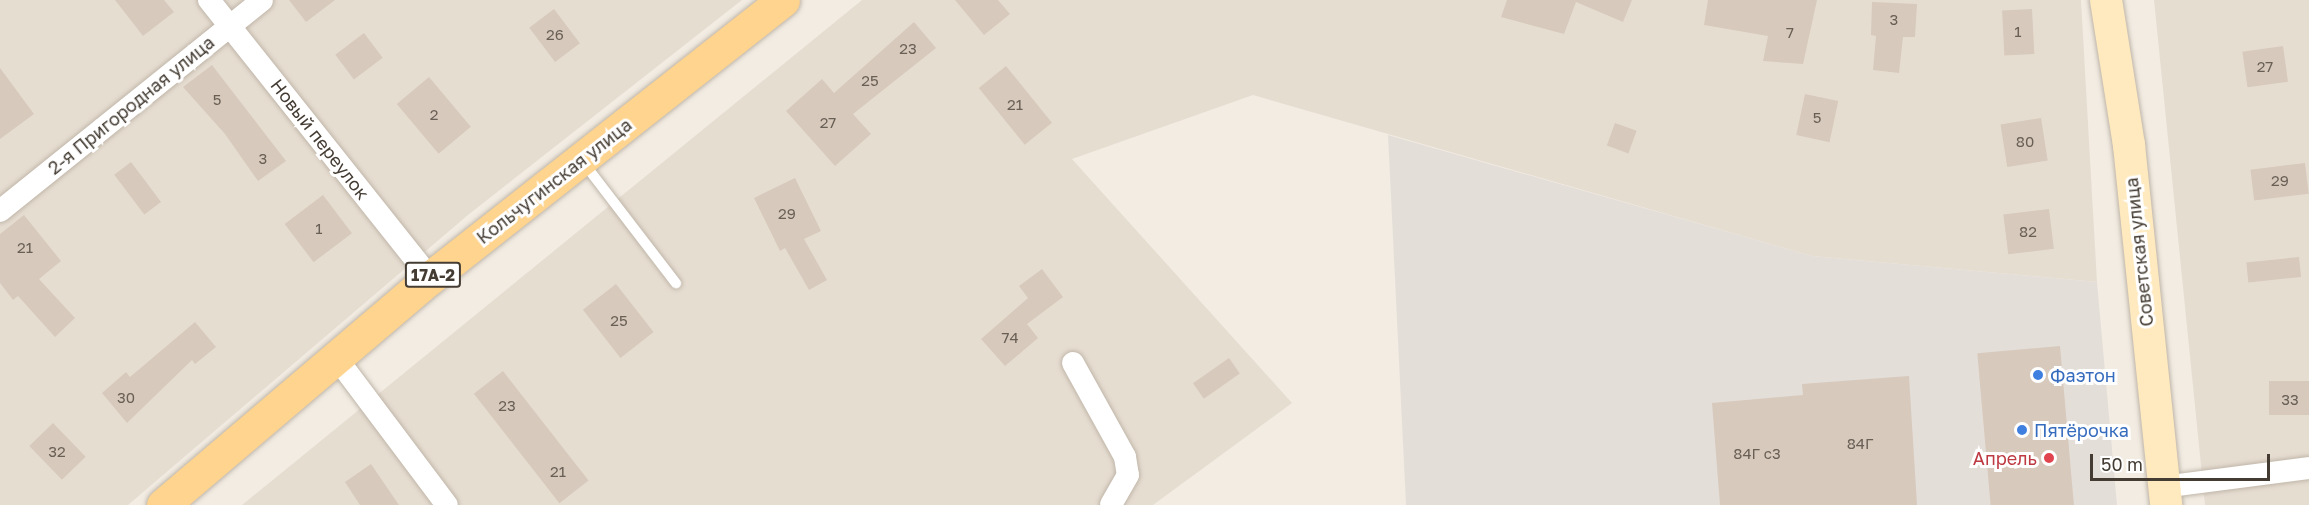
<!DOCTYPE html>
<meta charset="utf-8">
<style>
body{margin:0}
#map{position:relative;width:2309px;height:505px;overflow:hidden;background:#f2ece3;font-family:"Golos Text",sans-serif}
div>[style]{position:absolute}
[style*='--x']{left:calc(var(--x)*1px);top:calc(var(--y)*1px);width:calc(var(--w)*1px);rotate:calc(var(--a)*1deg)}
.residential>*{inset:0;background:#e6ddd1}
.industrial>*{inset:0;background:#e4ded9}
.building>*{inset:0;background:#d7c9bc;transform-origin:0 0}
.roads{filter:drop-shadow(0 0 2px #c0b6a9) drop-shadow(0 0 2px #c0b6a9)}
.lane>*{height:10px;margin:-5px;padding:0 5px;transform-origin:5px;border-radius:5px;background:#fff}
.street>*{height:22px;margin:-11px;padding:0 11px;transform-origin:11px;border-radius:11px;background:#fff}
.secondary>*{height:32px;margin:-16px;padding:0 16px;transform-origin:16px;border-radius:16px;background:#ffeac0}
.primary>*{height:33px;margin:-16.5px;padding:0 16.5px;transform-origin:16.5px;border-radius:16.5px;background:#ffd48f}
.dots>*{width:16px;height:16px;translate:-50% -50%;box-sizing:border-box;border:3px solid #fff;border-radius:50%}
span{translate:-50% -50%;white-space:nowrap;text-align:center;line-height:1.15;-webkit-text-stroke:6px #fff;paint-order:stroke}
.number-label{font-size:15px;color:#695f55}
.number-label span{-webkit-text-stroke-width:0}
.shield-label span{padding:2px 4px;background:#fff;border:2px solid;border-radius:4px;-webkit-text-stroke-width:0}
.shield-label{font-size:16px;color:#443c33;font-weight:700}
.street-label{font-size:18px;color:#443c33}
.shop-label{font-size:18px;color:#366cbe}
.left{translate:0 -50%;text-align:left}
.health-label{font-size:18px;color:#be3a42}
.right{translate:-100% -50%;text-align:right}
.scale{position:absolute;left:2090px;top:454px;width:180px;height:27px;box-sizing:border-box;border:3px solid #443c33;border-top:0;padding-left:8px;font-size:18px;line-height:21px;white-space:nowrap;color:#443c33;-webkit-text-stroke:4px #fff;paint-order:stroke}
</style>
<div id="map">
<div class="residential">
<i style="clip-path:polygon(0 0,742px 0,468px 215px,128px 505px,0 505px)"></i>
<i style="clip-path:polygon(862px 0,2081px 0,2097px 282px,1812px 256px,1253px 95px,1072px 159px,1292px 403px,1153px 505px,242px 505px)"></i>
<i style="clip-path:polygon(2154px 0,2309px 0,2309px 505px,2205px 505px)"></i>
</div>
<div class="industrial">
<i style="clip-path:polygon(1388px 135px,1812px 256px,2097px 282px,2117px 505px,1406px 505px)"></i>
</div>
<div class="building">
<i style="clip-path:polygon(115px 0,164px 0,174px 12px,143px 36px)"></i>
<i style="clip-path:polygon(289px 0,335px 0,306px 22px)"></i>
<i style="clip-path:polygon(955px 0,998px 0,1010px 14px,984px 35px)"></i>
<i style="clip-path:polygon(1507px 0,1632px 0,1623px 22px,1576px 2px,1564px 34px,1501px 17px)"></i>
<i style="clip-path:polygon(1708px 0,1817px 0,1803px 64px,1763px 61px,1768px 36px,1704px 25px)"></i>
<i style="clip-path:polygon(1872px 2px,1917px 4px,1915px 37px,1903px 37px,1899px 73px,1873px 70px,1876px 36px,1871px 35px)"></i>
<i style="left:554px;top:9px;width:43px;height:31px;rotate:53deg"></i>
<i style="left:2032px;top:9px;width:45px;height:30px;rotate:87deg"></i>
<i style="clip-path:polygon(914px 22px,936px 48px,853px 114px,871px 134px,835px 166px,786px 111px,822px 79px,834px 93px)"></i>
<i style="left:364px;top:33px;width:31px;height:36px;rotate:53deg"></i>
<i style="left:2283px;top:46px;width:36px;height:41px;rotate:82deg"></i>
<i style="clip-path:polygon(212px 65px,286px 161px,258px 181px,225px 134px,183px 87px)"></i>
<i style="left:1006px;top:66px;width:73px;height:35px;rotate:51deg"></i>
<i style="clip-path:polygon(0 68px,34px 114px,0 139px)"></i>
<i style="left:429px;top:77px;width:65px;height:42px;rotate:50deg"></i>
<i style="left:1805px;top:94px;width:34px;height:42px;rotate:12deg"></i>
<i style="left:2041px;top:118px;width:43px;height:41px;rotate:81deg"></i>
<i style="left:1615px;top:123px;width:23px;height:24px;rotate:20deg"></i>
<i style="left:131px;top:162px;width:50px;height:21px;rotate:53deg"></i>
<i style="left:2305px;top:163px;width:31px;height:55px;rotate:83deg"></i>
<i style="clip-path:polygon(795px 178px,821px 231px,804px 239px,827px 280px,809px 290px,785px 248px,780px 251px,754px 198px)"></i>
<i style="left:323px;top:195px;width:48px;height:48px;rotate:53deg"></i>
<i style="left:2049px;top:209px;width:40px;height:46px;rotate:83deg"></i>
<i style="clip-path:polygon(24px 215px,61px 261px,39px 279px,75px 318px,55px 337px,18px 296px,13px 300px,0 283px,0 234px)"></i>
<i style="left:2299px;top:257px;width:20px;height:53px;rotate:84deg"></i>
<i style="clip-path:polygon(1042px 269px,1063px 297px,1027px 324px,1038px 338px,1005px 366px,981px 339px,1028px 298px,1019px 286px)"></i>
<i style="left:616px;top:284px;width:61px;height:42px;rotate:52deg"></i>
<i style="clip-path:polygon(195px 322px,216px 347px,195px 364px,192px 360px,127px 423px,102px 393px,126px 372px,130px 377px)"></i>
<i style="left:2060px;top:346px;width:160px;height:83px;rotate:85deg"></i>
<i style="left:1229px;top:358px;width:19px;height:44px;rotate:55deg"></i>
<i style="left:503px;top:371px;width:139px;height:37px;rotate:52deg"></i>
<i style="clip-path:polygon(1909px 376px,1917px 505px,1720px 505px,1712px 403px,1803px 395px,1802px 384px)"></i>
<i style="left:2309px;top:381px;width:34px;height:40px;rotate:90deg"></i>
<i style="left:53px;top:423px;width:47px;height:33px;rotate:46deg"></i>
<i style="clip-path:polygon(371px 464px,399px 505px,360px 505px,345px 482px)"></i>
</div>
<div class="roads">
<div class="lane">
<i style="--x:583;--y:162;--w:153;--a:52.5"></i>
</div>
<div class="street">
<i style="--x:209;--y:0;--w:355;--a:51.5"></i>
<i style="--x:0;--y:211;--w:336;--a:-38.8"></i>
<i style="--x:335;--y:356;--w:186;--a:53.1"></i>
<i style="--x:1073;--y:363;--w:107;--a:61"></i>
<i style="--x:1125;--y:457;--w:18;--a:81"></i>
<i style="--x:1128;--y:475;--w:34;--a:120"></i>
<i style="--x:2163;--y:487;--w:147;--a:-7.4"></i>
</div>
<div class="secondary">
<i style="--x:2106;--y:0;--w:147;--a:81"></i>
<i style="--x:2129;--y:145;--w:362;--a:84.1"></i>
</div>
<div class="primary">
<i style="--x:163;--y:505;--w:350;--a:-40.4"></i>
<i style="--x:430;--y:278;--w:449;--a:-38.2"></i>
</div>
</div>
<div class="dots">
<i style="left:2038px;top:375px;background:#3f7fe0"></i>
<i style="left:2022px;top:430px;background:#3f7fe0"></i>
<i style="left:2049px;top:458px;background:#e0444e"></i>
</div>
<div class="number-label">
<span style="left:1894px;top:20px">3</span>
<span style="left:2018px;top:32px">1</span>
<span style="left:1790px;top:33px">7</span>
<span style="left:555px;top:35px">26</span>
<span style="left:908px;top:49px">23</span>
<span style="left:2265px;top:67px">27</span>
<span style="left:870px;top:81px">25</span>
<span style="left:217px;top:100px">5</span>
<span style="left:1015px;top:105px">21</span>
<span style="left:434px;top:115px">2</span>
<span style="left:1817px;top:118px">5</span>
<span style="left:828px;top:123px">27</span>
<span style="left:2025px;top:142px">80</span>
<span style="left:263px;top:159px">3</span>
<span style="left:2280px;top:181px">29</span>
<span style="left:787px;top:214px">29</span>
<span style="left:319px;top:229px">1</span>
<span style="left:2028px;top:232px">82</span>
<span style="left:25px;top:248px">21</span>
<span style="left:619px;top:321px">25</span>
<span style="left:1010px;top:338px">74</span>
<span style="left:126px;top:398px">30</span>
<span style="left:2290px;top:400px">33</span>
<span style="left:507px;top:406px">23</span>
<span style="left:1860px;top:444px">84Г</span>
<span style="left:57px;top:452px">32</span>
<span style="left:1757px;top:454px">84Г с3</span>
<span style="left:558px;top:472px">21</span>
</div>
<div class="shield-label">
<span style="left:433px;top:275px">17А-2</span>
</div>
<div class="street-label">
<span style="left:131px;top:105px;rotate:-39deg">2-я Пригородная улица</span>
<span style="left:320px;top:139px;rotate:52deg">Новый переулок</span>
<span style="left:554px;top:181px;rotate:-38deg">Кольчугинская улица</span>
<span style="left:2139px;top:252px;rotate:-96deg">Советская улица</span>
</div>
<div class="shop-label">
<span class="left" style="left:2050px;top:375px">Фаэтон</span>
<span class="left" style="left:2034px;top:430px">Пятёрочка</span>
</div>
<div class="health-label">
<span class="right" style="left:2037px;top:458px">Апрель</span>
</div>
<div class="scale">50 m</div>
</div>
